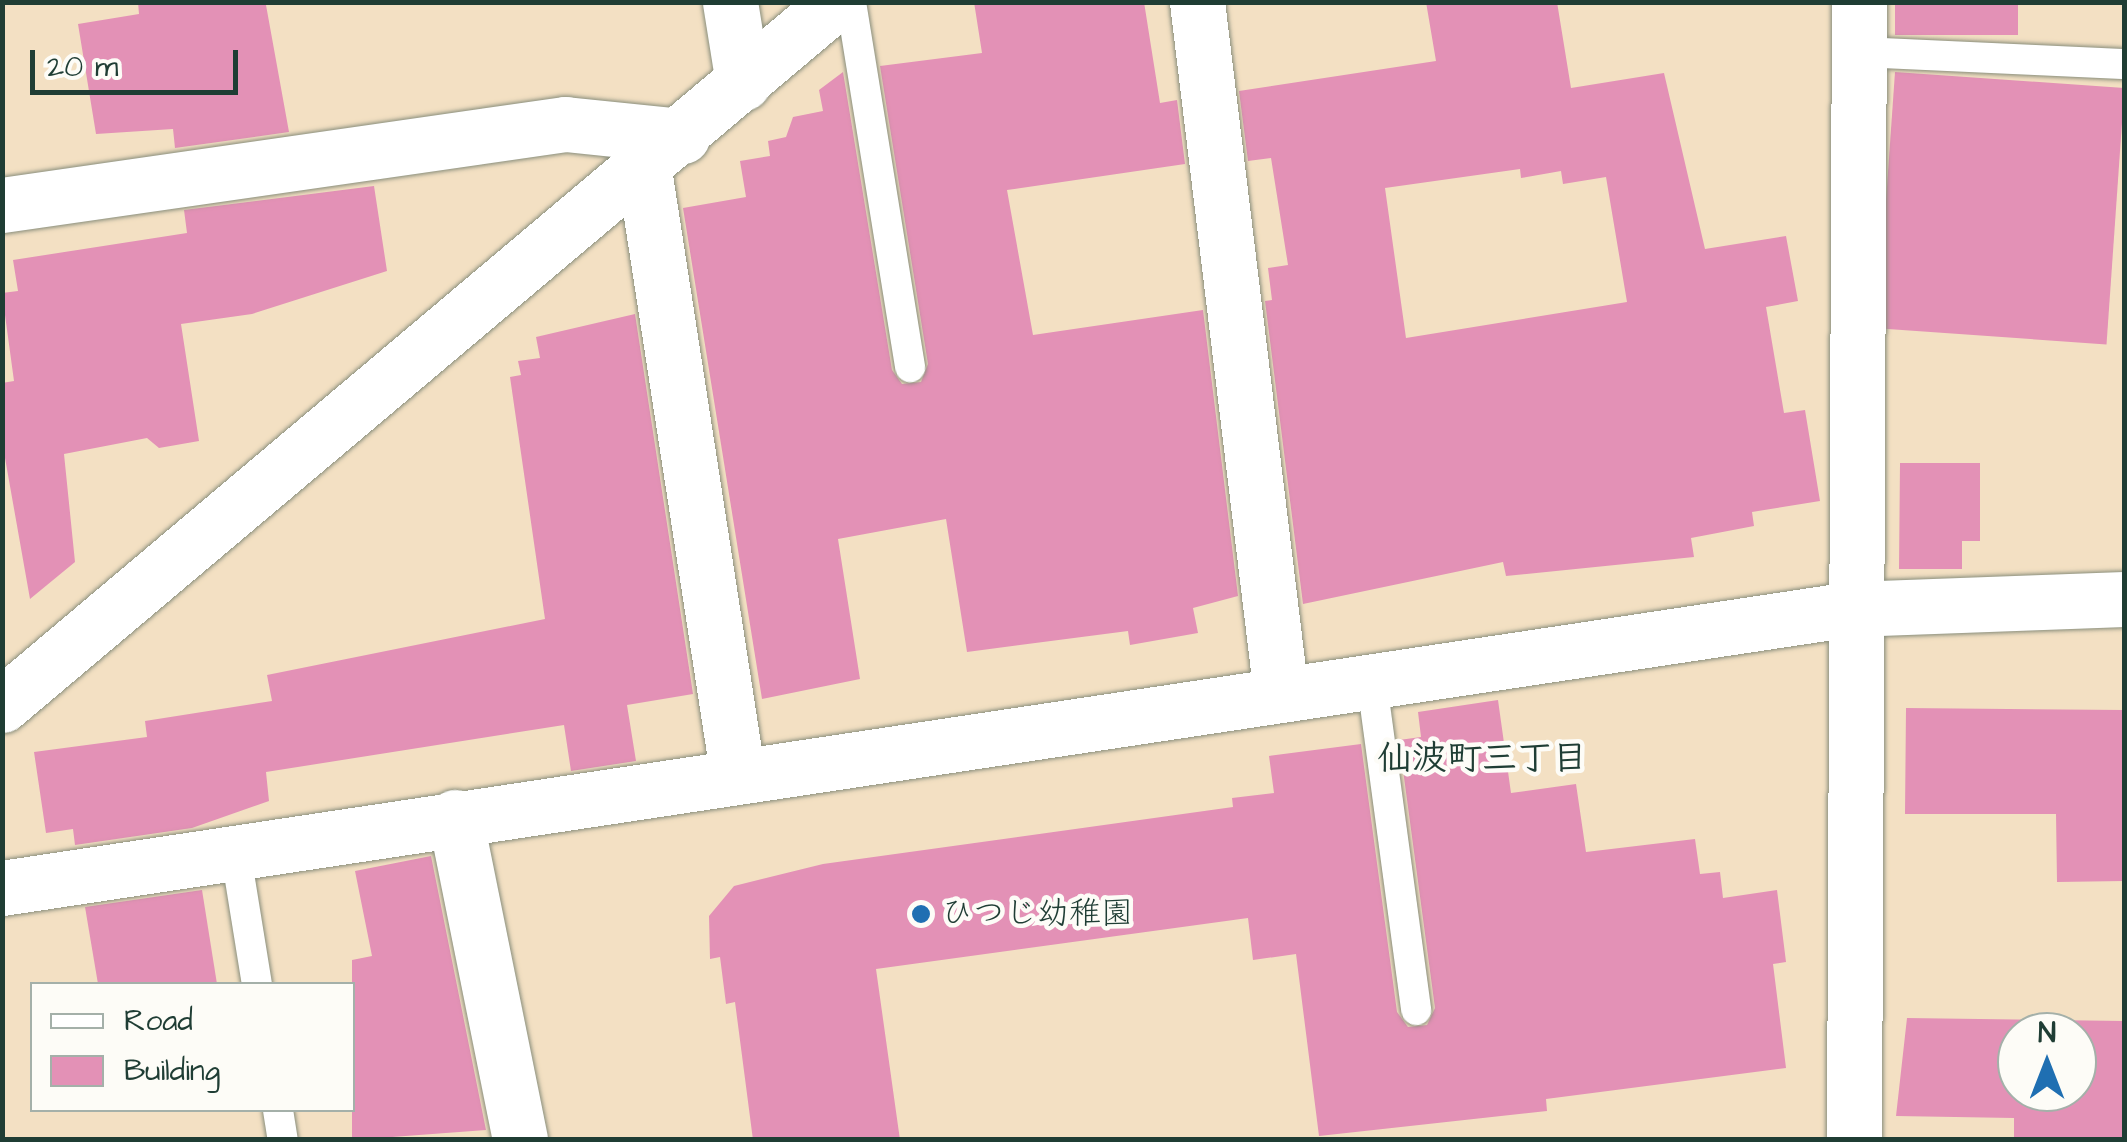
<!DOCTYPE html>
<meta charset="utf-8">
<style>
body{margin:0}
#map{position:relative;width:2127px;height:1142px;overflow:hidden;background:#f3e0c3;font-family:"Architects Daughter","Klee One",sans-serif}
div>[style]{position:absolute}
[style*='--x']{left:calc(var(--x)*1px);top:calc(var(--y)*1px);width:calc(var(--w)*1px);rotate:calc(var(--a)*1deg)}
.building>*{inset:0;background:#e391b6;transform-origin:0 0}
.roads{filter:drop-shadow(0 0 2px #898e7c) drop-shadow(0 0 2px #898e7c)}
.service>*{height:30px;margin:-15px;padding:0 15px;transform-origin:15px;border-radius:15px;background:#fff}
.minor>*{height:55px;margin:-27.5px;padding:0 27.5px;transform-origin:27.5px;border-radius:27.5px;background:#fff}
.tertiary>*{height:55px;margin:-27.5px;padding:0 27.5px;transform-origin:27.5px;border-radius:27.5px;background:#fff}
.dots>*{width:28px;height:28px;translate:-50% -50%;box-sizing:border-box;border:5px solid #fdfcf7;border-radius:50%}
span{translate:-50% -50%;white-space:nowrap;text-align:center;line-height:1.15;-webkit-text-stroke:9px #fdfcf7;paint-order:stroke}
.poi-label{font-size:32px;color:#1f3d34}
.left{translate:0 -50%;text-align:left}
.neighbourhood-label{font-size:35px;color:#1f3d34;font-weight:700}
.frame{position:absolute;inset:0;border:5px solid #1f3d34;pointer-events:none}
.legend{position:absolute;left:30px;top:982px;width:325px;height:130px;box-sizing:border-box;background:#fdfcf7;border:2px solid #a4b0a9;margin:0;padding:12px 18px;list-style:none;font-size:30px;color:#1f3d34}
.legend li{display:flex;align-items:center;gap:20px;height:50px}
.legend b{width:50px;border:2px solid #a4b0a9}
.north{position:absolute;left:1997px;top:1012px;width:100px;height:100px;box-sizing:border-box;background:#fdfcf7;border:2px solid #a4b0a9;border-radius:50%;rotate:0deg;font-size:28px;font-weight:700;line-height:40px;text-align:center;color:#1f3d34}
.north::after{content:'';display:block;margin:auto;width:35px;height:45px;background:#1f6fb2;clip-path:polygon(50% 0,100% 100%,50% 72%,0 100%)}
.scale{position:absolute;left:30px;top:50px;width:208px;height:45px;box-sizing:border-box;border:5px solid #1f3d34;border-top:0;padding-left:12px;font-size:30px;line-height:35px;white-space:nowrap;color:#1f3d34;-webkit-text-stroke:8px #fdfcf7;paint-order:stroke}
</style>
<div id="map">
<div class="building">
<i style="clip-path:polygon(138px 2px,266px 5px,289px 132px,175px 148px,173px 129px,96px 134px,78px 24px,139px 14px)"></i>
<i style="clip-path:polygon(974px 2px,1144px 2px,1160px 103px,1177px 100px,1185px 164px,1007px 190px,1033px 335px,1203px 310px,1238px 596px,1193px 608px,1198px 633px,1130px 645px,1128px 631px,967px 652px,946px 519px,838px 539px,860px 679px,762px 699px,683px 208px,746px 197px,740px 161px,770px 156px,768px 141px,786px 137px,793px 117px,823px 111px,819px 90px,843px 72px,892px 370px,902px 384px,921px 382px,928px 364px,880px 66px,982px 53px)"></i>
<i style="clip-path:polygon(evenodd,1426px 2px,1557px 2px,1571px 88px,1664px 73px,1705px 249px,1786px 236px,1798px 301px,1766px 307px,1784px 413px,1805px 410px,1820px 501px,1752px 512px,1754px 526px,1691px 538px,1694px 557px,1506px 576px,1503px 562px,1303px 604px,1265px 301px,1272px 300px,1268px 268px,1288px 265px,1271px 158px,1248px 161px,1239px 91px,1436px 61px,1426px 2px,1520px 169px,1521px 178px,1561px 171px,1563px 184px,1606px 177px,1627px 302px,1406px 338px,1385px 188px,1520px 169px)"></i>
<i style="left:1895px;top:2px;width:123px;height:33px"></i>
<i style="left:1895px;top:72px;width:230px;height:257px;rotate:4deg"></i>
<i style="clip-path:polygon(374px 186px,387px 271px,252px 314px,181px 324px,199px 441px,159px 448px,147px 438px,64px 454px,75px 562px,30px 599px,2px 441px,2px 383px,14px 381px,2px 293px,18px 291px,13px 260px,187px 233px,184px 210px)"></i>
<i style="clip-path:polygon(635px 314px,693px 694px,627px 705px,636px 761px,571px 771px,564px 725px,266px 772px,269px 801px,192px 828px,75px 845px,73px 829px,46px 833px,34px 752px,147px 737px,145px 721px,272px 701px,267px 675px,545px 619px,510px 377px,521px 375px,518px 361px,540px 358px,536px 337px)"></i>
<i style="clip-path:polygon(1900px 463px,1980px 463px,1980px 541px,1962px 541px,1962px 569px,1899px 569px)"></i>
<i style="clip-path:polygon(1498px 700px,1511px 793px,1576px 784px,1586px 852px,1695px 839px,1700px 874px,1720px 872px,1723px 898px,1777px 890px,1786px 962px,1773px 964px,1786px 1068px,1546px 1099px,1547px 1111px,1319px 1136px,1296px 954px,1253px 960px,1248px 918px,876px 969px,900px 1140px,753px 1140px,735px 1002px,726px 1004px,720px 957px,710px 959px,709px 916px,734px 886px,823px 864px,1233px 807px,1232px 798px,1274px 793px,1269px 756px,1361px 744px,1397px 1012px,1408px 1027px,1427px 1025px,1435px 1008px,1399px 740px,1421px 737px,1418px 712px)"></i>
<i style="clip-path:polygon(1906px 708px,2124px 710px,2124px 881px,2057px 882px,2056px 814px,1905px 814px)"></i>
<i style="clip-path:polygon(431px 856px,486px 1130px,352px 1140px,352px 960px,372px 956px,355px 871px)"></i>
<i style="clip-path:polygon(202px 890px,217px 984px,98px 984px,85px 907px)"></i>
<i style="clip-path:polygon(evenodd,1907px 1018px,2124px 1021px,2124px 1140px,2014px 1140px,2014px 1118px,1896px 1116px,1907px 1018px,2017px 1032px,2077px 1032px,2077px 1092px,2017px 1092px,2017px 1032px)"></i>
</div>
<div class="roads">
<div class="service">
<i style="--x:851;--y:2;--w:370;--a:80.8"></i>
<i style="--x:1859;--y:52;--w:265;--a:2.6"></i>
<i style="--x:1372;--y:683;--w:330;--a:82.3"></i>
<i style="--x:236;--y:855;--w:131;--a:80.8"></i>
<i style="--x:278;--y:1110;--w:30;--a:81"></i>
</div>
<div class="minor">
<i style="--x:730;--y:2;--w:82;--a:80.9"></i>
<i style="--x:1197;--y:2;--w:697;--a:83.08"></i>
<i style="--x:644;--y:170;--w:608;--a:81.2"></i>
<i style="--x:2;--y:205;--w:569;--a:-8.19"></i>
<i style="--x:565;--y:124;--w:118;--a:5.9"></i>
<i style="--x:455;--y:817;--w:329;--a:78.6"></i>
<i style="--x:2;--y:888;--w:1871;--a:-8.58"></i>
<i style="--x:1852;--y:609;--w:272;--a:-2.1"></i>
<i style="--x:1854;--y:1140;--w:1138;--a:-89.75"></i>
</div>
<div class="tertiary">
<i style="--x:2;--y:705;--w:1091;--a:-40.13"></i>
</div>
</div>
<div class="dots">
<i style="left:921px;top:914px;background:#1f6fb2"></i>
</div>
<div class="poi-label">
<span class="left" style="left:941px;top:914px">ひつじ幼稚園</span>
</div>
<div class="neighbourhood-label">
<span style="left:1482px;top:759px">仙波町三丁目</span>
</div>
<div class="frame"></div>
<ul class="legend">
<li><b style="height:12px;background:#fff"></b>Road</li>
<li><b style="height:28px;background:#e391b6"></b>Building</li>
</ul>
<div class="north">N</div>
<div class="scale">20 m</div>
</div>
